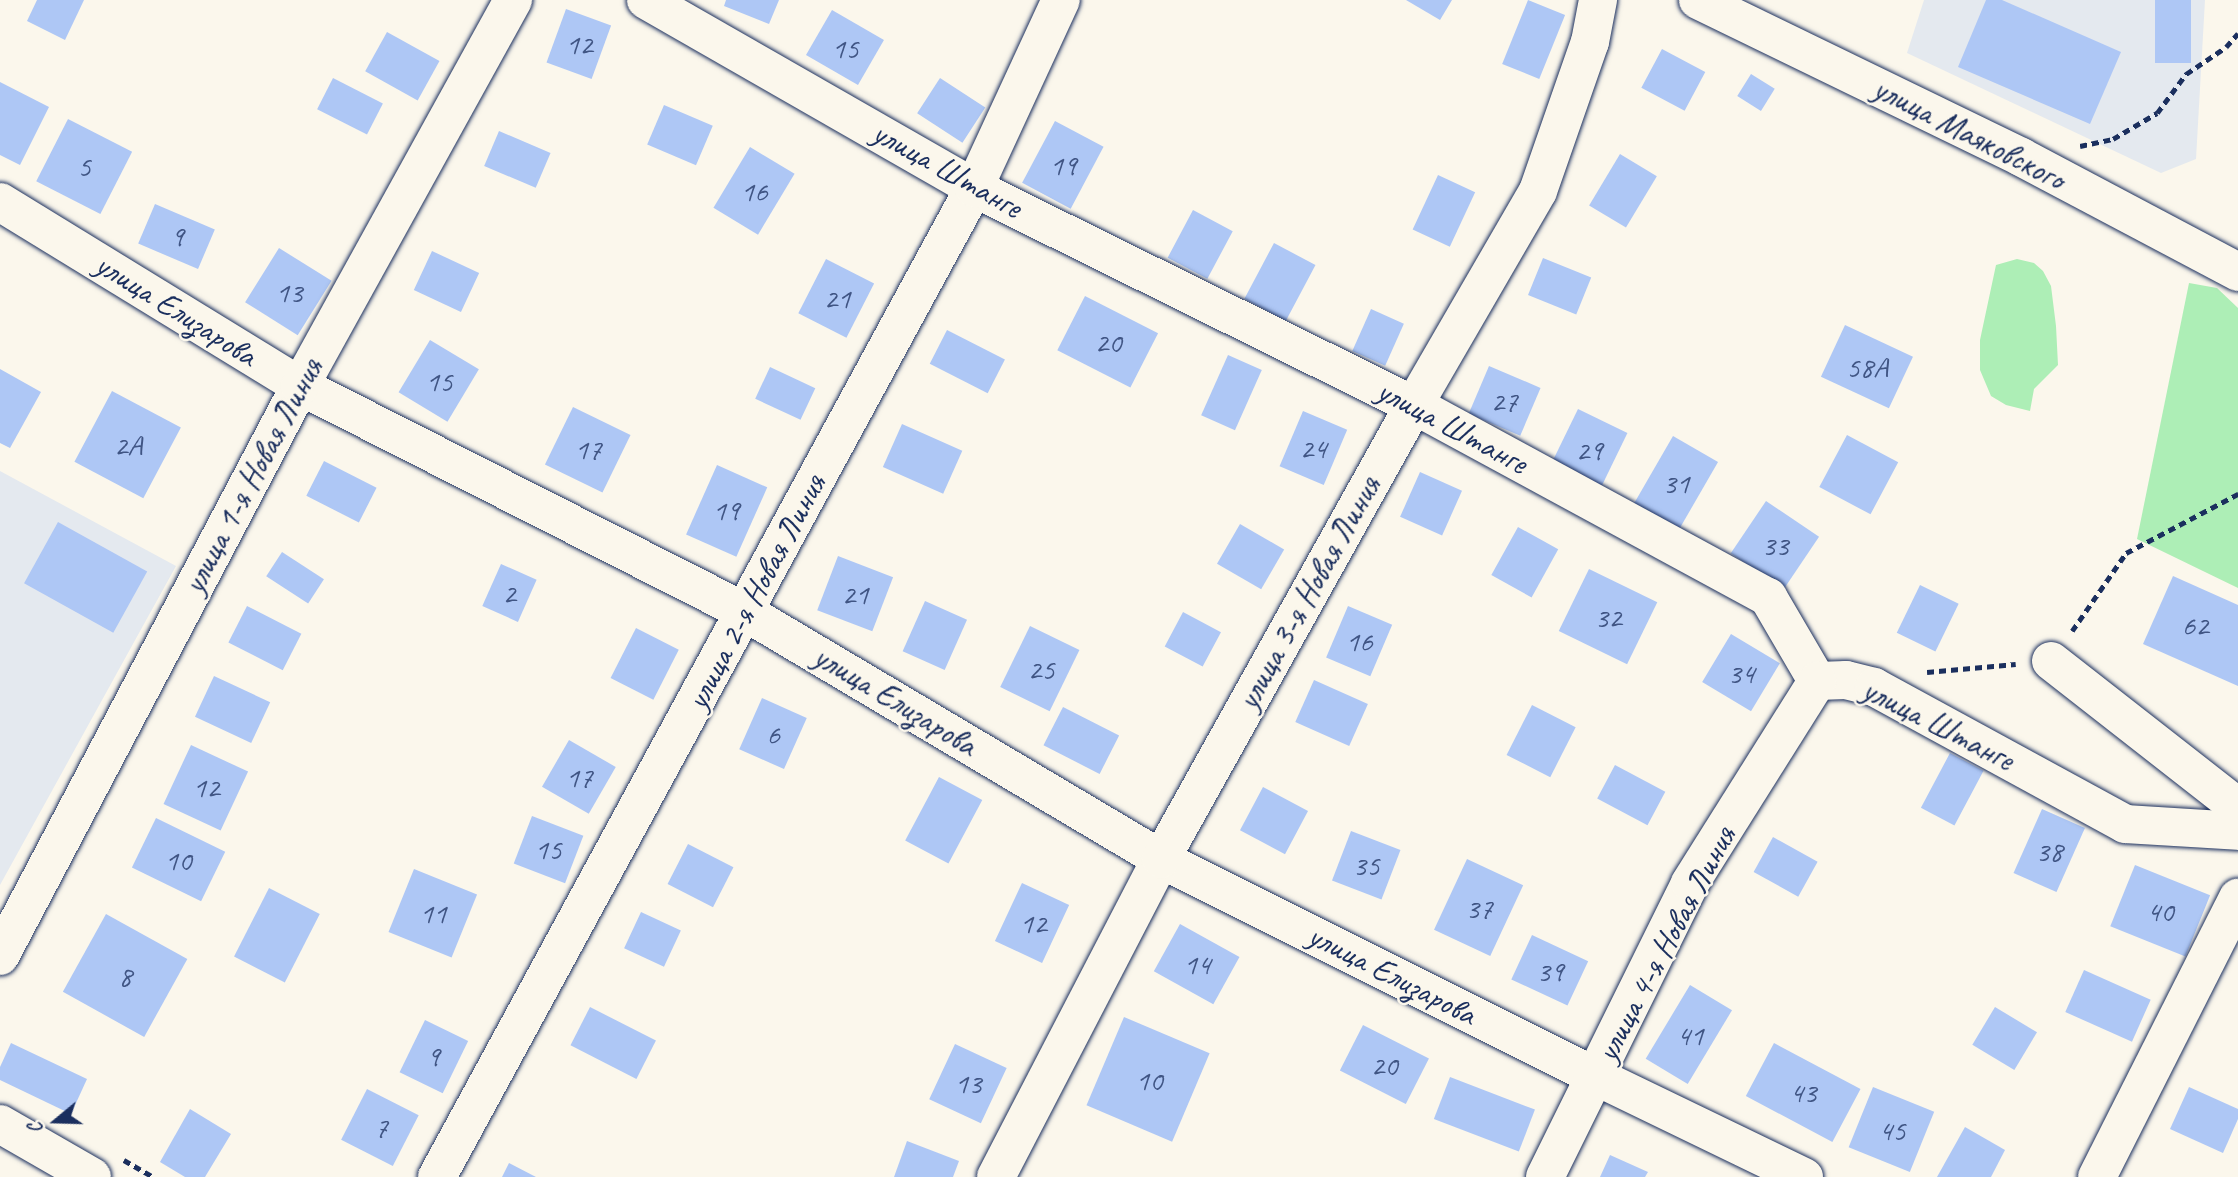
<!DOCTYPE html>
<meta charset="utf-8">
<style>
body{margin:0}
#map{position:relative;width:2238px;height:1177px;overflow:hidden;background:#fbf7ec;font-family:Caveat,sans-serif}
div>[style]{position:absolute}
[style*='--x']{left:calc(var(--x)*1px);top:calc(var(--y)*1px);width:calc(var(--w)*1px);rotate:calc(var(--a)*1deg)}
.built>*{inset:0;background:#e4e9ef}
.green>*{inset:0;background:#adeeb6}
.building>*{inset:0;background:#aec7f5;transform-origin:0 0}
.path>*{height:4.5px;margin-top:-2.25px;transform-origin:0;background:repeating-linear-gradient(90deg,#1b2f5e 0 7px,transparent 0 12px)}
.roads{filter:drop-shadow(0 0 2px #1b2f5e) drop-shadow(0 0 2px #1b2f5e)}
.minor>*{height:38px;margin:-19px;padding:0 19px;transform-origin:19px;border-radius:19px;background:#fbf7ec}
.major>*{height:38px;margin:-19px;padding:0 19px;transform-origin:19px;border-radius:19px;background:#fbf7ec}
span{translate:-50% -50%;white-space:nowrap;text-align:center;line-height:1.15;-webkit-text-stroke:5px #fbf7ec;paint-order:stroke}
.number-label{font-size:30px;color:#405584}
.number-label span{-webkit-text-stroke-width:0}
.street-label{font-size:33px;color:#1b2f5e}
.north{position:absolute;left:21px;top:1086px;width:70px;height:70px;-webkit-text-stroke:5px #fbf7ec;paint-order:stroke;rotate:251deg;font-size:19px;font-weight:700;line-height:28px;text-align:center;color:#1b2f5e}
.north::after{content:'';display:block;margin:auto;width:24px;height:32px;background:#1b2f5e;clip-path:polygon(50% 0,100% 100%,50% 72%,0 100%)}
</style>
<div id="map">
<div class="built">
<i style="clip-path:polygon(1924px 0,2205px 0,2196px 159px,2161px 173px,1907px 53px)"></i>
<i style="clip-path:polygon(0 471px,176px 566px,0 885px)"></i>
</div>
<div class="green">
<i style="clip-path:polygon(2017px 259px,2034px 263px,2043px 271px,2051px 286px,2056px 326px,2058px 365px,2034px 389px,2030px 411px,2006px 405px,1991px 396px,1980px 370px,1980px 340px,1996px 265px)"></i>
<i style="clip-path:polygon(2189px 283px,2217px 288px,2238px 308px,2238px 588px,2137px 539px)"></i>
</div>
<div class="building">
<i style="clip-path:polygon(37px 0,84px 0,65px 40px,27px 21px)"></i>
<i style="clip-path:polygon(726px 0,779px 0,769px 24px,724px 6px)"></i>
<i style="clip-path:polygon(1406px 0,1452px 0,1440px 20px)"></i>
<i style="left:1528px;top:0;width:40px;height:69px;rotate:22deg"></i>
<i style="clip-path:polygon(1986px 0,2002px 0,2121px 52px,2090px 124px,1958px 67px)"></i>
<i style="left:2155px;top:0;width:36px;height:63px"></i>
<i style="left:566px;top:9px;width:48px;height:57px;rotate:20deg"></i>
<i style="left:832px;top:10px;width:60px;height:52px;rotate:30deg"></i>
<i style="left:387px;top:32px;width:60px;height:45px;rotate:29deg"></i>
<i style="left:1662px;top:49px;width:49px;height:44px;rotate:28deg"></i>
<i style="left:1751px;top:74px;width:28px;height:26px;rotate:32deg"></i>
<i style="left:333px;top:78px;width:56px;height:35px;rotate:27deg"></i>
<i style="left:940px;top:78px;width:54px;height:42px;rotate:33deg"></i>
<i style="clip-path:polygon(0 82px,49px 107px,20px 165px,0 155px)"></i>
<i style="left:664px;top:105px;width:53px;height:43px;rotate:23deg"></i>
<i style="left:68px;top:119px;width:72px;height:70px;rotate:27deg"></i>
<i style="left:1055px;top:121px;width:55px;height:70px;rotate:28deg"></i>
<i style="left:499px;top:131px;width:56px;height:38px;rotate:23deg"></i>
<i style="left:750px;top:147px;width:52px;height:71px;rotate:31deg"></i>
<i style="left:1620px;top:154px;width:43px;height:60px;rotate:31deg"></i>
<i style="left:1438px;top:175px;width:41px;height:60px;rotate:25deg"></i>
<i style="left:155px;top:204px;width:65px;height:43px;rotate:23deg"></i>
<i style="left:1193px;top:210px;width:45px;height:54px;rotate:28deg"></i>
<i style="left:1274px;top:243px;width:47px;height:63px;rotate:28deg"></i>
<i style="left:279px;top:248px;width:62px;height:64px;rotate:32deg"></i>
<i style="left:432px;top:251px;width:52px;height:43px;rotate:25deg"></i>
<i style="left:1543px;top:258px;width:52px;height:40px;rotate:22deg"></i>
<i style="left:826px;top:259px;width:54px;height:61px;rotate:27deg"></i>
<i style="left:1085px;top:296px;width:82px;height:61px;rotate:27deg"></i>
<i style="left:1371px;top:309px;width:36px;height:46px;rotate:24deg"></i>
<i style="left:1845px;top:325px;width:75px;height:57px;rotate:25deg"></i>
<i style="left:947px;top:330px;width:65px;height:38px;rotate:27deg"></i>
<i style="left:430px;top:340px;width:57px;height:61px;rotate:31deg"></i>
<i style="left:1228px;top:355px;width:37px;height:66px;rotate:24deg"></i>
<i style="left:1489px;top:366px;width:56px;height:52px;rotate:23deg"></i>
<i style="left:770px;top:367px;width:50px;height:35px;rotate:25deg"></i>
<i style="clip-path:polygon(0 369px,41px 392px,10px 448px,0 443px)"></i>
<i style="left:112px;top:391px;width:78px;height:80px;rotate:28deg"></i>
<i style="left:573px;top:407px;width:64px;height:64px;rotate:26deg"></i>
<i style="left:1578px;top:409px;width:55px;height:64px;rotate:26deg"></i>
<i style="left:1303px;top:411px;width:48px;height:60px;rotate:23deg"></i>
<i style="left:902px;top:424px;width:66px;height:47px;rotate:24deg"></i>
<i style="left:1847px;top:435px;width:58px;height:59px;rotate:28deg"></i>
<i style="left:1673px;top:436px;width:52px;height:78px;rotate:30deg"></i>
<i style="left:324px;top:461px;width:59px;height:39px;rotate:27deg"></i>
<i style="left:717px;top:465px;width:55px;height:76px;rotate:24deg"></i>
<i style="left:1420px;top:472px;width:46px;height:49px;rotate:24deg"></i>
<i style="left:1766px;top:501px;width:64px;height:63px;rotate:34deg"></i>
<i style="left:58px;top:522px;width:102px;height:70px;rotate:29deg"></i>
<i style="left:1240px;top:524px;width:51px;height:46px;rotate:30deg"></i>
<i style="left:1518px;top:527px;width:46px;height:55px;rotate:29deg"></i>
<i style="left:282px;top:552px;width:50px;height:29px;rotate:33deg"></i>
<i style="left:838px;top:556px;width:59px;height:58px;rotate:21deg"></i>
<i style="left:501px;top:564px;width:39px;height:46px;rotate:24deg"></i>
<i style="left:1589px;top:569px;width:76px;height:69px;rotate:26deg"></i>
<i style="clip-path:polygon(2173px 576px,2238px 605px,2238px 686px,2143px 644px)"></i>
<i style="left:1920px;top:585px;width:43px;height:53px;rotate:26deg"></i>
<i style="left:925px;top:601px;width:46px;height:55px;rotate:24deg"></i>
<i style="left:247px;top:606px;width:61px;height:41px;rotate:27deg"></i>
<i style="left:1348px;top:606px;width:48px;height:56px;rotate:23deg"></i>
<i style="left:1183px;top:612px;width:43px;height:39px;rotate:28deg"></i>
<i style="left:1030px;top:626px;width:55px;height:68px;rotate:26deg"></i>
<i style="left:636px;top:628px;width:48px;height:56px;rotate:27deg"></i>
<i style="left:1731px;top:634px;width:57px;height:56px;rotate:31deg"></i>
<i style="left:214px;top:676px;width:62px;height:45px;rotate:25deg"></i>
<i style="left:1314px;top:680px;width:59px;height:46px;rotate:24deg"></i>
<i style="left:762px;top:698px;width:49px;height:56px;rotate:24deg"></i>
<i style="left:1532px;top:705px;width:49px;height:56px;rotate:27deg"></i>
<i style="left:1063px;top:707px;width:63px;height:43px;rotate:27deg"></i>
<i style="left:569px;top:740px;width:54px;height:54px;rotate:30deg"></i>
<i style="left:191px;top:745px;width:63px;height:65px;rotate:25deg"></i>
<i style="left:1950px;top:753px;width:38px;height:62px;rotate:28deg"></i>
<i style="left:1615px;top:765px;width:57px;height:38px;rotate:28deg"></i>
<i style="left:939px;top:777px;width:49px;height:72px;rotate:28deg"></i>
<i style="left:1263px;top:787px;width:51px;height:49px;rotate:28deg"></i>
<i style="left:2042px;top:809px;width:47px;height:70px;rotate:24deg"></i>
<i style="left:532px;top:816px;width:55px;height:51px;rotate:21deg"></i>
<i style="left:156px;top:818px;width:77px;height:55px;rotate:26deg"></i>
<i style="left:1351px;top:831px;width:53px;height:53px;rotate:21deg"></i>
<i style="left:1773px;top:837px;width:51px;height:40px;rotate:29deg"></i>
<i style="left:688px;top:844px;width:51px;height:45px;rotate:27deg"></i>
<i style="left:1467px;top:859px;width:62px;height:78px;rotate:25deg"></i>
<i style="left:2135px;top:865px;width:81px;height:66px;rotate:22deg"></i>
<i style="left:414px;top:869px;width:68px;height:68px;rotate:22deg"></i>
<i style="left:1022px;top:883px;width:52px;height:64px;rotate:25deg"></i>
<i style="left:269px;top:888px;width:57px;height:77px;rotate:27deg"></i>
<i style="left:641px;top:912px;width:44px;height:40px;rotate:25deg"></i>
<i style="left:106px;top:914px;width:93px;height:89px;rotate:29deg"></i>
<i style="left:1180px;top:924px;width:68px;height:54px;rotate:29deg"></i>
<i style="left:1532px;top:935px;width:62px;height:49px;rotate:25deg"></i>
<i style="left:2084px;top:970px;width:73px;height:46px;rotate:24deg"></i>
<i style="left:1690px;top:985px;width:49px;height:86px;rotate:31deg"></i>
<i style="left:590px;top:1007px;width:74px;height:43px;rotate:27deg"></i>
<i style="left:1995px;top:1007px;width:49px;height:44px;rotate:31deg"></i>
<i style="left:1124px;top:1017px;width:93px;height:96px;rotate:23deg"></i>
<i style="left:425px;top:1020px;width:48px;height:58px;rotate:26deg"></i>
<i style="left:1363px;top:1025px;width:74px;height:51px;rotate:27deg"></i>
<i style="clip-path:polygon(11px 1043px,87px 1079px,71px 1114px,0 1080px,0 1067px)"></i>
<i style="left:1774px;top:1043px;width:98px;height:60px;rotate:28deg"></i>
<i style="left:955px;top:1044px;width:57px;height:61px;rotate:25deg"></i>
<i style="left:1450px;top:1077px;width:91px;height:45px;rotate:21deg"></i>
<i style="left:1873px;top:1087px;width:66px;height:65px;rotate:22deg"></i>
<i style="clip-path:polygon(2189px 1087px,2238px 1109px,2238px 1119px,2223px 1153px,2170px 1129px)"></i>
<i style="left:367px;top:1089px;width:58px;height:57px;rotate:27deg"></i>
<i style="clip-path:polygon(190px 1109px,231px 1134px,205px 1177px,185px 1177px,160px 1162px)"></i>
<i style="clip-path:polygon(1965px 1127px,2005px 1150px,1991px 1177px,1937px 1177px)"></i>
<i style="clip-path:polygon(907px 1141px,959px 1161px,953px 1177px,894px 1177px)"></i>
<i style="clip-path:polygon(1610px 1155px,1648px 1172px,1645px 1177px,1600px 1177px)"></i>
<i style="clip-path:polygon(509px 1163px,536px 1177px,502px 1177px)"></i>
</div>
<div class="path">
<i style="--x:2080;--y:146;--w:34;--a:-12"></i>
<i style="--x:2113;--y:139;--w:51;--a:-30.6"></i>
<i style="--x:2157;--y:113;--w:49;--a:-53.4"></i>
<i style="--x:2186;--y:74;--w:48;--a:-34"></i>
<i style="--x:2226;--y:47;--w:18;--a:-49"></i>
<i style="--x:2072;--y:631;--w:95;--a:-55.3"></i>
<i style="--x:2126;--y:553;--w:127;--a:-27.8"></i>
<i style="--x:1927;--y:672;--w:89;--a:-5.1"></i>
<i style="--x:124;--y:1160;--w:34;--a:30"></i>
</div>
<div class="roads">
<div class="minor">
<i style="--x:646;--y:0;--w:378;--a:29.8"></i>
<i style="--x:974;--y:188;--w:491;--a:26.3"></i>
<i style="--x:1414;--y:405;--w:403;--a:28.5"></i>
<i style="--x:1768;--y:597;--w:97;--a:59.7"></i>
<i style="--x:1817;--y:681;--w:29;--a:-2"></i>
<i style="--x:1846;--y:680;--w:29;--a:14"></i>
<i style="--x:1874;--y:687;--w:286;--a:28.6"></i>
<i style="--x:2125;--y:824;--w:113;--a:3.5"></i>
<i style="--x:1698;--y:0;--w:359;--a:25.9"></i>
<i style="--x:2021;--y:157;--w:246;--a:27.9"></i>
<i style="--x:0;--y:202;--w:352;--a:31.5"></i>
<i style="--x:300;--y:386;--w:499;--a:26.9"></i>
<i style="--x:745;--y:612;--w:484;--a:30.7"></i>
<i style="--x:1161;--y:859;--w:487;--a:26.6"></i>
<i style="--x:1597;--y:1077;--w:230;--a:25.8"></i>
<i style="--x:2051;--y:661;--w:237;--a:38"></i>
<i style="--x:0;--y:956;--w:644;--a:-62.24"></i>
<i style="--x:300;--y:386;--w:441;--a:-61.1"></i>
<i style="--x:437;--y:1177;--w:1125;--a:-61.5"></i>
<i style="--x:974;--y:188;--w:207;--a:-65.2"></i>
<i style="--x:996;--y:1177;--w:358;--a:-62.6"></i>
<i style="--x:1161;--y:859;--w:520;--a:-60.87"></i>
<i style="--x:1414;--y:405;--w:247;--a:-59.9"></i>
<i style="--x:1538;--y:191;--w:158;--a:-70.8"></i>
<i style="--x:1590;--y:42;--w:43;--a:-79.2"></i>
<i style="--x:1545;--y:1177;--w:328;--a:-63.7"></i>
<i style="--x:1690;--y:883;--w:239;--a:-57.8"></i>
<i style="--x:2097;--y:1177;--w:313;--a:-63.2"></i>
</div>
<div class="major">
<i style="--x:0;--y:1124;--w:106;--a:29.9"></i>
</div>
</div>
<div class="number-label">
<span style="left:579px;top:44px">12</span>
<span style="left:845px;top:48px">15</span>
<span style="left:1063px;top:165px">19</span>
<span style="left:84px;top:166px">5</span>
<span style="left:754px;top:191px">16</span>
<span style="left:177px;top:236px">9</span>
<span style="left:289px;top:292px">13</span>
<span style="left:837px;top:298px">21</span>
<span style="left:1108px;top:342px">20</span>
<span style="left:1867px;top:367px">58А</span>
<span style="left:439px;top:381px">15</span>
<span style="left:1504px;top:401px">27</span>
<span style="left:128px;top:445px">2А</span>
<span style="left:1313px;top:448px">24</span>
<span style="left:588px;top:449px">17</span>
<span style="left:1589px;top:450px">29</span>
<span style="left:1676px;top:483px">31</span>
<span style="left:726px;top:510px">19</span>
<span style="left:1775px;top:545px">33</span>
<span style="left:509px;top:593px">2</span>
<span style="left:855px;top:594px">21</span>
<span style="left:1608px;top:617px">32</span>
<span style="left:2195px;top:625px">62</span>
<span style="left:1359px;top:641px">16</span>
<span style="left:1041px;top:669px">25</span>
<span style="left:1741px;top:673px">34</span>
<span style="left:773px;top:734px">6</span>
<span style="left:579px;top:777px">17</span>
<span style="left:206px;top:787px">12</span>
<span style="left:548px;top:849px">15</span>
<span style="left:2049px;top:851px">38</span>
<span style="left:178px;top:860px">10</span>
<span style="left:1366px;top:865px">35</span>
<span style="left:1479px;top:908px">37</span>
<span style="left:2160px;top:911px">40</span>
<span style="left:433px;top:913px">11</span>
<span style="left:1033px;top:923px">12</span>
<span style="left:1197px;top:964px">14</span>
<span style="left:1550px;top:971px">39</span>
<span style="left:125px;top:976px">8</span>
<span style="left:1690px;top:1035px">41</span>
<span style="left:433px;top:1056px">9</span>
<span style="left:1384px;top:1065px">20</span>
<span style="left:1149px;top:1080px">10</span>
<span style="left:968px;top:1083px">13</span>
<span style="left:1803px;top:1092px">43</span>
<span style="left:381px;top:1127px">7</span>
<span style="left:1892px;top:1130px">45</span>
</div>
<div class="street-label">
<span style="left:1969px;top:134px;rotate:27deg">улица Маяковского</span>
<span style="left:947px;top:170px;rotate:29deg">улица Штанге</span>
<span style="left:176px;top:310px;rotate:32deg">улица Елизарова</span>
<span style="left:1452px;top:427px;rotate:28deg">улица Штанге</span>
<span style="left:253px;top:476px;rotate:-62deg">улица 1-я Новая Линия</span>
<span style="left:756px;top:592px;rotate:-62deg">улица 2-я Новая Линия</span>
<span style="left:1309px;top:593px;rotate:-61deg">улица 3-я Новая Линия</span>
<span style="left:895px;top:701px;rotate:31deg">улица Елизарова</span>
<span style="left:1938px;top:725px;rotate:27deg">улица Штанге</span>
<span style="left:1666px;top:944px;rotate:-62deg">улица 4-я Новая Линия</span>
<span style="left:1392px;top:975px;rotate:27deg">улица Елизарова</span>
</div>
<div class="north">С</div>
</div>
